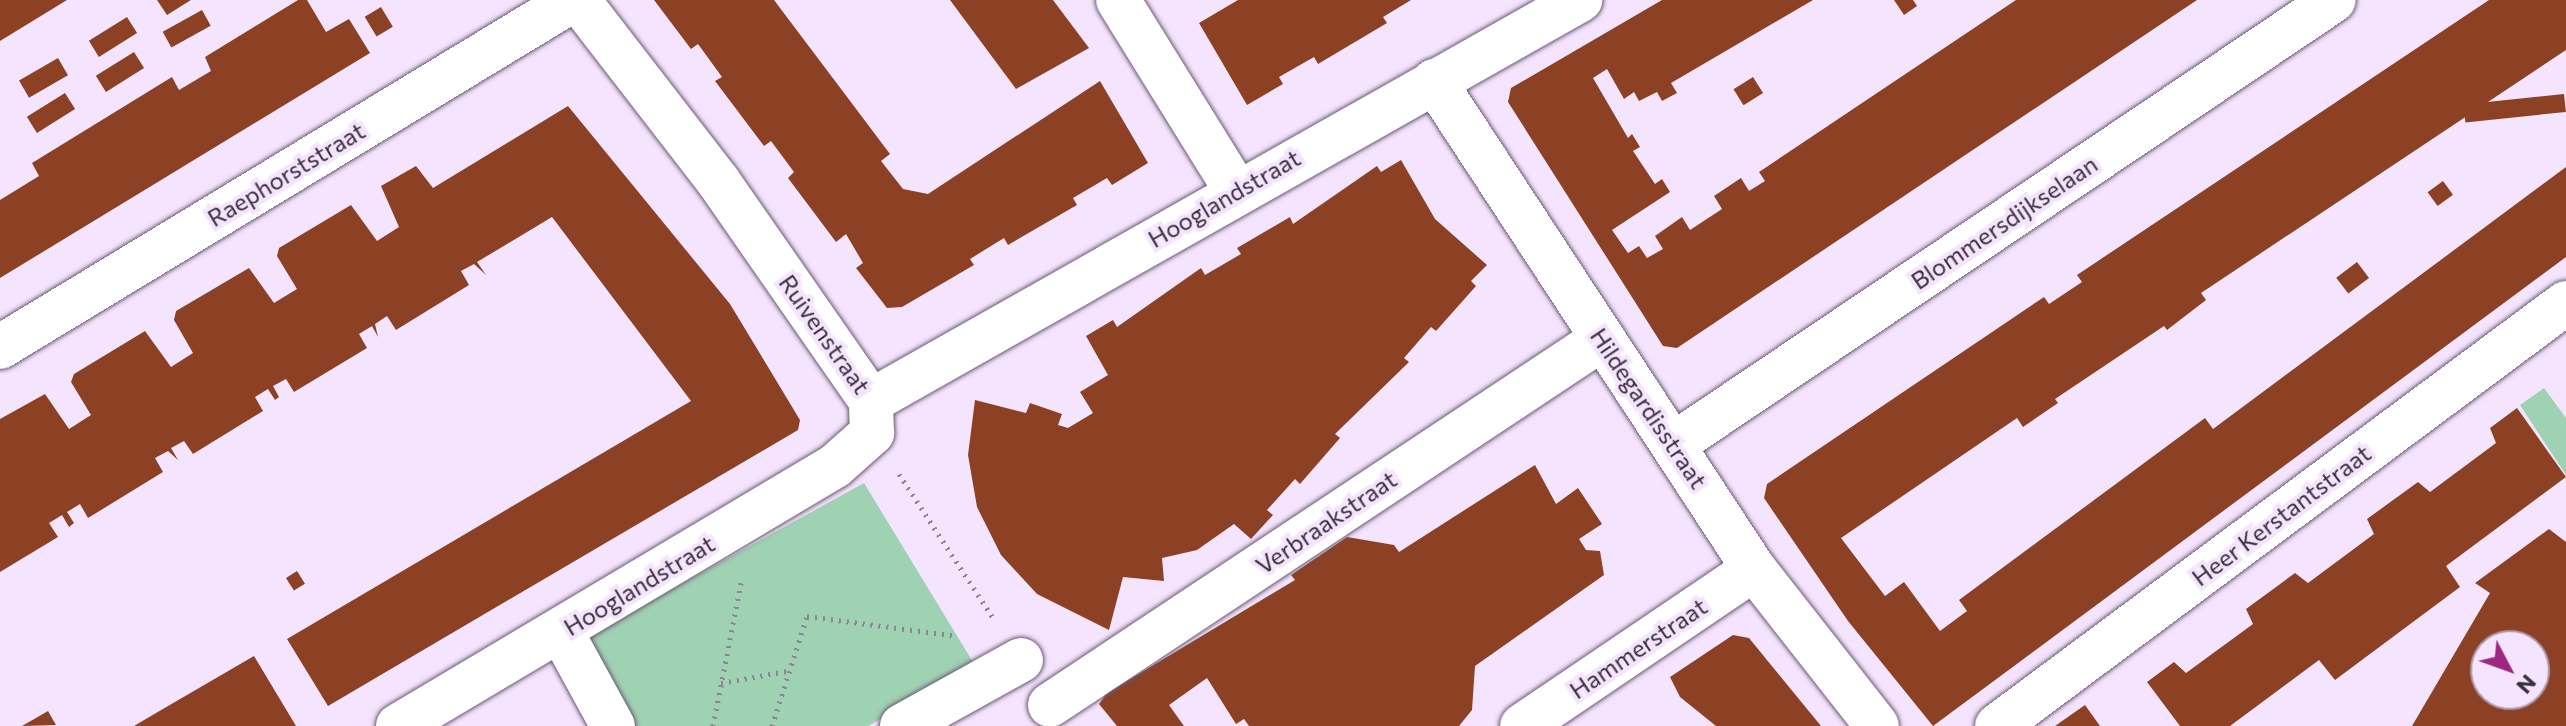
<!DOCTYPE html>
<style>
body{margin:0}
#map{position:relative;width:2566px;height:726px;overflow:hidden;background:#f5e4fd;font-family:Commissioner,sans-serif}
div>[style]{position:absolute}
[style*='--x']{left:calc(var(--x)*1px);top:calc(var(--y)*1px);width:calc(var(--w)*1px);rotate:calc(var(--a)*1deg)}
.green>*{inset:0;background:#9fd1b3}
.building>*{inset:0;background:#8d4124;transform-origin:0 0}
.path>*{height:5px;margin-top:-2.5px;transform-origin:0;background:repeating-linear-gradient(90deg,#8f8395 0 2px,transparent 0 8px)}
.roads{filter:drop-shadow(0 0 2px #6b5973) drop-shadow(0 0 2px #6b5973)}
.street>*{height:44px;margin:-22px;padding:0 22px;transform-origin:22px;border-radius:22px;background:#fff}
span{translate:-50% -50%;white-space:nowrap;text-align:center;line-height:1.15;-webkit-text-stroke:8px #f5e4fd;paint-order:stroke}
.street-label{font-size:24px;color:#362e3a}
.north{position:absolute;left:2470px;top:630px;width:80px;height:80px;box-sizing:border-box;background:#f5e4fd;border:2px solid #a99baf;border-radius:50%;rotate:131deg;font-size:22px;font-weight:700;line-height:32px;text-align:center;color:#362e3a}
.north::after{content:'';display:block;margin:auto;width:28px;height:36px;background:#9f277e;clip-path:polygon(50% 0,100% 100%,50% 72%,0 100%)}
</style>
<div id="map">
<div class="green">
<i style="clip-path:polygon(2544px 388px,2566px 418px,2566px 475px,2520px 405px)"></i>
<i style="clip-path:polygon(864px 483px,976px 667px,868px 726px,628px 726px,578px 641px)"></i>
</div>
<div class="building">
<i style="clip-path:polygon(0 0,67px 0,0 41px)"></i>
<i style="clip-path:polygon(157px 0,191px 0,167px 15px)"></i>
<i style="clip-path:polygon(298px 0,307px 0,326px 32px,349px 19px,370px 53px,0 278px,0 200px,39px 176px,32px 163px,172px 77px,179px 90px,211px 71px,205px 57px)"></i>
<i style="clip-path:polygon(654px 0,774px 0,890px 154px,881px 161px,903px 189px,928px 194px,1100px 81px,1148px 163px,1112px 185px,1107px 178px,1073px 198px,1077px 205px,1008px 245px,1004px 238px,970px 259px,974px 265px,902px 307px,887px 308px,856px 268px,863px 263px,846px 234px,836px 242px,788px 178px,794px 172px,771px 141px,764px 146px,715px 81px,722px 77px,698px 44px,691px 49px)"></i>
<i style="clip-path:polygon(950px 0,1053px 0,1089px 48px,1016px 89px)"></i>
<i style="clip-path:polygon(1238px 0,1411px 0,1383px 17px,1387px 23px,1318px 64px,1314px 57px,1279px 77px,1283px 84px,1247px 105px,1199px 23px)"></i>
<i style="clip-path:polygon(1662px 0,1813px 0,1671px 83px,1677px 93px,1662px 101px,1657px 92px,1639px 101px,1634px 92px,1624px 99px,1607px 69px,1593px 78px,1628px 138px,1632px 134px,1640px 147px,1633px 151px,1655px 184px,1662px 179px,1670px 192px,1612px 230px,1628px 253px,1639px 246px,1647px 258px,1663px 249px,1655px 236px,1682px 217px,1690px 230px,1722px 209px,1714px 196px,1741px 178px,1749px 191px,1765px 181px,1759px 172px,2016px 0,2197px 0,1677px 348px,1663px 346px,1508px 102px,1511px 88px)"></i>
<i style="clip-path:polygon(1894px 0,1913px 0,1917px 6px,1904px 15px)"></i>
<i style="clip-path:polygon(2489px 0,2566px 0,2566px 50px,2201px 293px,2206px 300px,2167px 330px,2164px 326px,2055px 399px,2058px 403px,2023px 427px,2017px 418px,1841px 538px,1885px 596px,1904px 582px,1940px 631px,1967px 611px,1959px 600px,2205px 418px,2213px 429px,2566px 167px,2566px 257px,1933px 726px,1848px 621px,1764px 498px,1767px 484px,2044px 297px,2049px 304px,2082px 282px,2077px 275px)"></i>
<i style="left:381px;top:7px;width:23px;height:19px;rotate:59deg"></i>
<i style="left:202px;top:10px;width:18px;height:45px;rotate:61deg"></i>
<i style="left:127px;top:17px;width:19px;height:45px;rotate:58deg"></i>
<i style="left:134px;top:52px;width:19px;height:45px;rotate:58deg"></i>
<i style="left:58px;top:58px;width:20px;height:45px;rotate:60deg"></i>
<i style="left:1753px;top:77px;width:19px;height:23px;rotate:58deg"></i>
<i style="left:65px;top:93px;width:19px;height:45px;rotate:58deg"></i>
<i style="left:2564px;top:94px;width:18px;height:101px;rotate:84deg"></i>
<i style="clip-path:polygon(568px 106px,730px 304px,800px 420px,798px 430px,328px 706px,287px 639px,691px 401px,552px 217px,477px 262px,486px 275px,474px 264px,461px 271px,469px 285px,396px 330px,387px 316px,375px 324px,378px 337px,372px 326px,359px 334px,367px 348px,294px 392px,286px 379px,273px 386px,279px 397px,275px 400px,268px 389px,255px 397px,263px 411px,193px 454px,184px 441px,171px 448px,178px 460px,168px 451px,155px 458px,163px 472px,88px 518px,80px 504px,67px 512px,74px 523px,69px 527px,62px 515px,49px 523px,58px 537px,0 572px,0 419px,45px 394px,69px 429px,91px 415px,71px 382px,74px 374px,145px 331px,171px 367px,193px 353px,174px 320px,176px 311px,249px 268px,274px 303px,297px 289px,277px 256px,279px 248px,351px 205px,377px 241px,399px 227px,381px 186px,416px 166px,433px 188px)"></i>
<i style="clip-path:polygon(1401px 160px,1435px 219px,1487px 265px,1471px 281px,1476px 286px,1436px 331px,1431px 327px,1404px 358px,1409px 362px,1335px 434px,1340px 438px,1300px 484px,1295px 479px,1267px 510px,1273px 515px,1251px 539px,1234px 524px,1197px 550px,1162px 558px,1164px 581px,1123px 577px,1109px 630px,1037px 594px,1001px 555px,977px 507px,968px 455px,975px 400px,1026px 413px,1030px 403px,1062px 414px,1058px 425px,1068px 428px,1093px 413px,1080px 392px,1108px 375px,1086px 336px,1113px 320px,1117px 327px,1201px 268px,1205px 275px,1241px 254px,1237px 248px,1290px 217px,1293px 224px,1377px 166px,1381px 172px)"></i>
<i style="left:2443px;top:181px;width:17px;height:19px;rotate:54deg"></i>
<i style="left:2357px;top:262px;width:20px;height:26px;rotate:53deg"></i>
<i style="clip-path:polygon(2517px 408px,2566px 477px,2446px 566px,2460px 587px,2335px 680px,2319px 660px,2230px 726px,2180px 726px,2147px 682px,2174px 662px,2186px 673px,2253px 624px,2246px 609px,2295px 573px,2308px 583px,2374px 534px,2367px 519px,2418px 482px,2430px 492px,2496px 443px,2490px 428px)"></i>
<i style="clip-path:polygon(1535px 465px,1556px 504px,1578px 488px,1602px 524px,1579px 539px,1586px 550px,1600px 551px,1604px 575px,1475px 666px,1472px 710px,1459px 726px,1249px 726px,1244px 719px,1236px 724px,1207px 678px,1169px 705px,1184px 726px,1117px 726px,1099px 704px,1107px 693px,1295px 580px,1291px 575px,1347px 537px,1394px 545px,1399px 552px)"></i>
<i style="clip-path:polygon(evenodd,2549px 529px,2566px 542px,2566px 726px,2412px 726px,2490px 593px,2475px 583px,2549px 529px,2486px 646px,2534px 646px,2534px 694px,2486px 694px,2486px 646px)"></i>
<i style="left:297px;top:571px;width:15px;height:13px;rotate:58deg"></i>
<i style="clip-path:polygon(1733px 635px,1749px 638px,1821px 726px,1716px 726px,1680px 697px,1670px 677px)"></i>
<i style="clip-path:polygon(254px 656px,296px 726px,134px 726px,156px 713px)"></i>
<i style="clip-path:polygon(2085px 705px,2100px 726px,2055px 726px)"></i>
<i style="clip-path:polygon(48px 711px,56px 725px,22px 726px)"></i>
</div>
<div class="path">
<i style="--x:899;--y:474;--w:173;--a:56.8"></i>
<i style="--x:721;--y:683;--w:67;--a:-10.3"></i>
<i style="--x:713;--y:726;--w:151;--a:-78.9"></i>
<i style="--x:772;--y:726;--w:115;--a:-72.3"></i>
<i style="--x:807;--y:616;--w:150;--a:7.6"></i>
</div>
<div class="roads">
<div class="street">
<i style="--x:1118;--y:0;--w:224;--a:58.2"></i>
<i style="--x:1434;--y:81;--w:584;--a:56.75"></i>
<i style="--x:1754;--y:569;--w:199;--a:51.9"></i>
<i style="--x:0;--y:347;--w:670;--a:-31.2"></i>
<i style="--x:871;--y:401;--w:815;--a:-29.49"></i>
<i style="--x:1674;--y:444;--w:795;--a:-33.93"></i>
<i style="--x:562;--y:633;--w:106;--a:61.3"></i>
<i style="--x:1050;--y:705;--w:662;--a:-33.55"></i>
<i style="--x:398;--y:726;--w:508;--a:-30.75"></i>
<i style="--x:835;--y:466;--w:50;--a:-41.7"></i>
<i style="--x:872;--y:433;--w:32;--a:-92"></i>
<i style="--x:871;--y:401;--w:268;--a:-124.8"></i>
<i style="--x:718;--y:181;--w:229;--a:-127.7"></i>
<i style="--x:902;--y:726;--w:136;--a:-29"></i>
<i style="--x:1522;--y:726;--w:280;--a:-34.1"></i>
<i style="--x:1997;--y:726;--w:709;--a:-36.63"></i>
</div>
</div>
<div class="street-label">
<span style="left:286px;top:174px;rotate:-31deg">Raephorststraat</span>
<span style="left:1224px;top:198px;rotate:-30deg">Hooglandstraat</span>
<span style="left:2004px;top:222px;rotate:-34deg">Blommersdijkselaan</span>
<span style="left:825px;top:334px;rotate:55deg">Ruivenstraat</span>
<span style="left:1649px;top:408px;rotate:56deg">Hildegardisstraat</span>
<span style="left:2281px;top:515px;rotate:-37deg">Heer Kerstantstraat</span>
<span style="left:1326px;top:522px;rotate:-34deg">Verbraakstraat</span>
<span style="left:639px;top:585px;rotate:-31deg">Hooglandstraat</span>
<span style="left:1638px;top:648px;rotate:-34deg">Hammerstraat</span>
</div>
<div class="north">N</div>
</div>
